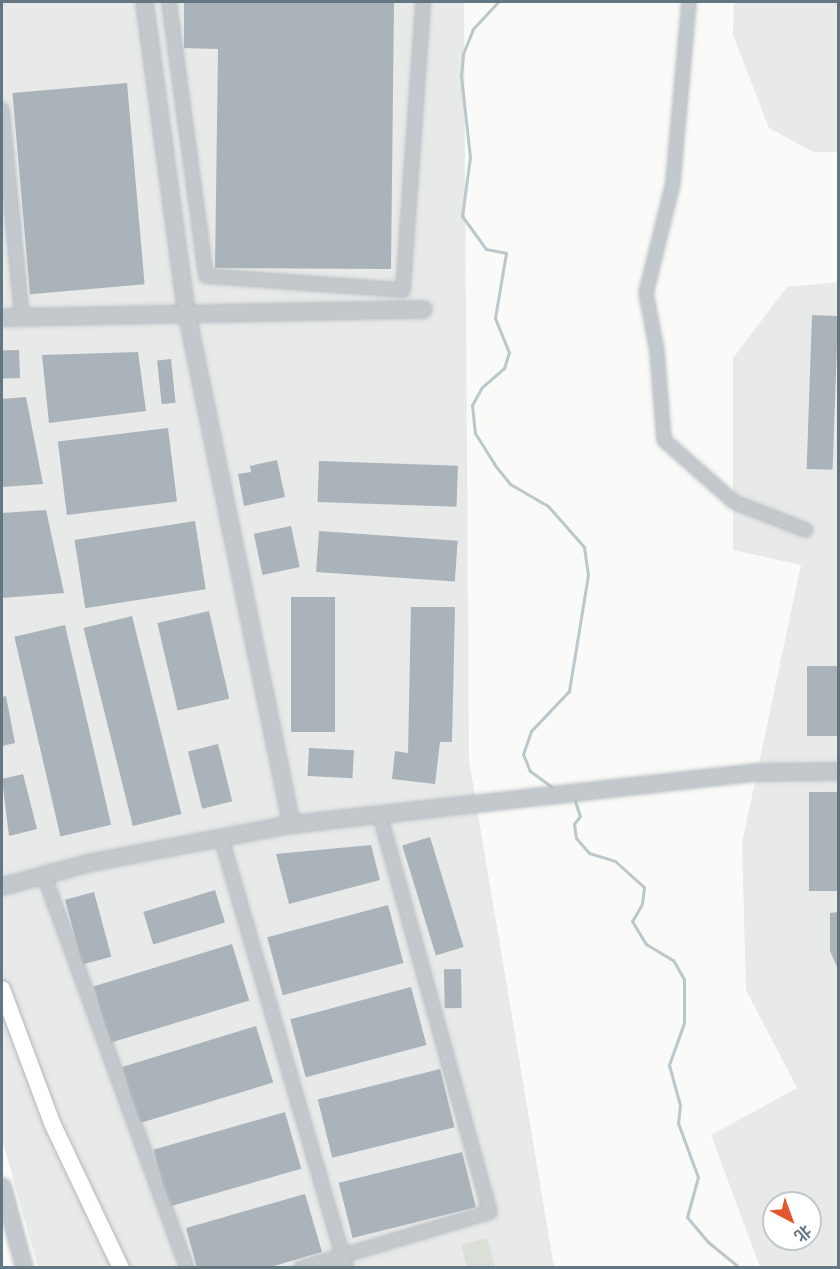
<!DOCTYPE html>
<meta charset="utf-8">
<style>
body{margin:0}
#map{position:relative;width:840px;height:1269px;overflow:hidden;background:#fafaf8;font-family:Jost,"Noto Sans SC",sans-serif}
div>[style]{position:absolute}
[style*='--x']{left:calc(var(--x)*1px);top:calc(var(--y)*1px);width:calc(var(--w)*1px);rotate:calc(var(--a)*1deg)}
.built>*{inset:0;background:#e8e9e9}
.green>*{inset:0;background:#dadfd7}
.stream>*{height:3px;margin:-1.5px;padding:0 1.5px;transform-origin:1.5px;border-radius:1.5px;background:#bbc7cb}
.building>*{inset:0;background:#aab3b9;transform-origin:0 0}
.roads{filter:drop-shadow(0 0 2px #b3babf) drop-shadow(0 0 2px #b3babf)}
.minor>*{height:12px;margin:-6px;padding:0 6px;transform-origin:6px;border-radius:6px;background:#c3c8cc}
.tertiary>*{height:15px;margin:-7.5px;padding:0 7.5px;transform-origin:7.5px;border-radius:7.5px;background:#c3c8cc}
.secondary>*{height:16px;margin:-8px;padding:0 8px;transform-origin:8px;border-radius:8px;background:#fff}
span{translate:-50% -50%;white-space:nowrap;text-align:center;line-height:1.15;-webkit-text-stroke:6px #fff;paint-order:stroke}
.frame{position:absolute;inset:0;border:3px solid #657683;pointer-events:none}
.north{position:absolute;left:762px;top:1191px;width:60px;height:60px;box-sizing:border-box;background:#fff;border:2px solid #c1c8cd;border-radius:50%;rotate:139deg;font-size:16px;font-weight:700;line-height:24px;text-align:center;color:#657683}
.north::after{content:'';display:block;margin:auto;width:21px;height:27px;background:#e4572e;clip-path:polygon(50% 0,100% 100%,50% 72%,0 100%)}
</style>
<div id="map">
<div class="built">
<i style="clip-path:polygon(2px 2px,464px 2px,469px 760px,554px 1267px,38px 1267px,2px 1139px)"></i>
<i style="clip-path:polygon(734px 2px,838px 2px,838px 152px,813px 152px,769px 128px,733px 35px)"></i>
<i style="clip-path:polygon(evenodd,838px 282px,838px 1267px,760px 1267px,711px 1135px,797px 1088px,746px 990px,742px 843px,801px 565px,733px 550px,733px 358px,787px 287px,838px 282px,774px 1203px,810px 1203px,810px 1239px,774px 1239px,774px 1203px)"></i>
</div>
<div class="green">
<i style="clip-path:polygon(487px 1238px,495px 1267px,467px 1267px,461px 1245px)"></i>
</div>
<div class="stream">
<i style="--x:498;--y:2;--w:37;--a:133"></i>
<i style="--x:473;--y:29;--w:27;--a:112"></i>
<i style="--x:463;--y:54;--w:22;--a:95"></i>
<i style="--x:461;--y:76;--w:81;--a:83.7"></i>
<i style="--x:470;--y:157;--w:60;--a:97.7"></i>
<i style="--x:462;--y:216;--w:41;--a:54"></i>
<i style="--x:486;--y:249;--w:20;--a:11"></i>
<i style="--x:506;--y:253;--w:66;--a:99.6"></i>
<i style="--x:495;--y:318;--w:37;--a:68"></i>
<i style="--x:509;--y:352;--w:17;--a:107"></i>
<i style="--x:504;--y:368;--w:29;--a:139"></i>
<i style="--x:482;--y:387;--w:21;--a:119"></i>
<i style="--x:472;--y:405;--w:28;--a:84"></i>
<i style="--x:475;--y:433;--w:36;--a:58"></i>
<i style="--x:494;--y:464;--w:26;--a:51"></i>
<i style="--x:510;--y:484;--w:44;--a:30.1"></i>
<i style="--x:548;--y:506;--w:55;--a:48.7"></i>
<i style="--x:584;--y:547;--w:28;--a:82"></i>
<i style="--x:588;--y:575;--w:118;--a:99.3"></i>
<i style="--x:569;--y:691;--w:55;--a:133.5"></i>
<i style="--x:531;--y:731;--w:24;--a:109"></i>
<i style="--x:523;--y:754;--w:18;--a:68"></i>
<i style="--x:530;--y:771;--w:31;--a:36"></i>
<i style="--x:574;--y:798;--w:19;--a:72"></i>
<i style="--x:580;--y:816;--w:10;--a:127"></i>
<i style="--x:574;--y:824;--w:14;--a:82"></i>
<i style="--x:576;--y:838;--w:20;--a:49"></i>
<i style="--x:589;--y:853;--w:27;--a:17"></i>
<i style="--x:615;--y:861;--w:39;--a:42"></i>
<i style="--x:644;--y:887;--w:17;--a:97"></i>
<i style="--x:642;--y:904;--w:20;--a:120"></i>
<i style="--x:632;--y:921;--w:27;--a:59"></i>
<i style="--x:646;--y:944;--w:31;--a:31"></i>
<i style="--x:673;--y:960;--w:22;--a:60"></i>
<i style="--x:684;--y:979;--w:44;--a:90"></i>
<i style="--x:684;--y:1023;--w:45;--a:109.7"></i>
<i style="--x:669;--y:1065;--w:41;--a:74.6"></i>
<i style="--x:680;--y:1105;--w:18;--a:96"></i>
<i style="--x:678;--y:1123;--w:58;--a:69.7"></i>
<i style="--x:698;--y:1177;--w:41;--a:105.4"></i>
<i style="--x:687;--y:1217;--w:33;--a:50"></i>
<i style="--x:708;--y:1242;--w:41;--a:39.1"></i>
</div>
<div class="building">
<i style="clip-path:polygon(184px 2px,394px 2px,391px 269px,215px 268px,218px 49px,184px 48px)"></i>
<i style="left:127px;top:83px;width:202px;height:115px;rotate:85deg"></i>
<i style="left:812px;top:315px;width:26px;height:154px;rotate:2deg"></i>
<i style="left:19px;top:350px;width:28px;height:17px;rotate:88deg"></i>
<i style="clip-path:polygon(138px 352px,146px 411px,49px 423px,42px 355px)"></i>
<i style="left:171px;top:359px;width:44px;height:14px;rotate:84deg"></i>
<i style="clip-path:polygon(26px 397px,43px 484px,2px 487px,2px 399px)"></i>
<i style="left:168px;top:428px;width:74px;height:111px;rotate:83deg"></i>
<i style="clip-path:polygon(277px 460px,285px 497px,244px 506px,238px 474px,251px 472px,250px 466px)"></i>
<i style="left:319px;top:461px;width:139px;height:41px;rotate:2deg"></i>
<i style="clip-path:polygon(46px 510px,64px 593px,2px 598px,2px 513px)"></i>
<i style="left:195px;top:521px;width:69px;height:122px;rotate:81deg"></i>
<i style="left:291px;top:526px;width:42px;height:38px;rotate:78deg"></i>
<i style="left:319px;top:531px;width:139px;height:41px;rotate:4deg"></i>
<i style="left:291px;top:597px;width:44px;height:135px"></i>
<i style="clip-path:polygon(411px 607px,455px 607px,452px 742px,440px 742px,435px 784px,392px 779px,395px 751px,408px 753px)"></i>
<i style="left:209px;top:611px;width:90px;height:53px;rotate:77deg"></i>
<i style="left:132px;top:616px;width:204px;height:50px;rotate:76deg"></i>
<i style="left:65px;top:625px;width:205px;height:52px;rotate:77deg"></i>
<i style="left:807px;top:666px;width:31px;height:70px"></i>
<i style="clip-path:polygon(6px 696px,15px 743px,2px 746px,2px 697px)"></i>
<i style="left:218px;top:744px;width:59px;height:31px;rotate:76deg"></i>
<i style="left:309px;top:748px;width:45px;height:28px;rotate:3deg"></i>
<i style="clip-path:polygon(23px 774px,37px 829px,9px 836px,2px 779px)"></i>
<i style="left:809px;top:792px;width:29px;height:99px"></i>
<i style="left:430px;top:837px;width:115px;height:29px;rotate:73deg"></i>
<i style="clip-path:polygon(371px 845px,380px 880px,289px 904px,276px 854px)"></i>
<i style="left:215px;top:890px;width:34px;height:75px;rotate:73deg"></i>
<i style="left:94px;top:892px;width:67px;height:30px;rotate:75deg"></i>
<i style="left:388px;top:905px;width:60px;height:125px;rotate:75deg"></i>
<i style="clip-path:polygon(838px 912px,838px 969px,830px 951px,830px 913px)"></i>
<i style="left:232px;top:944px;width:59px;height:145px;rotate:73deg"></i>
<i style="left:461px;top:969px;width:39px;height:17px;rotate:89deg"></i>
<i style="left:411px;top:987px;width:60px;height:125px;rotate:75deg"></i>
<i style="left:256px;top:1026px;width:59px;height:140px;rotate:73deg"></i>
<i style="left:440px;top:1069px;width:60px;height:126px;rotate:76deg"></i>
<i style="left:285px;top:1112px;width:59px;height:137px;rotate:74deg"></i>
<i style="left:462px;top:1152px;width:57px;height:127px;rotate:76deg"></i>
<i style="clip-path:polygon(305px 1194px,322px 1252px,267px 1268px,197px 1268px,186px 1228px)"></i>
</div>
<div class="roads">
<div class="minor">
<i style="--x:169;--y:2;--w:276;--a:82.3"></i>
<i style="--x:206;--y:276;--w:197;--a:4.1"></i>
<i style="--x:403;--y:290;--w:289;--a:-86"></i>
<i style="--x:689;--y:2;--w:182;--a:95.1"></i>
<i style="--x:673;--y:183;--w:113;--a:103.8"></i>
<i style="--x:646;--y:293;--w:59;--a:79.3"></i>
<i style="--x:657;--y:351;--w:89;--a:85.5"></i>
<i style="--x:664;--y:440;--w:94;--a:41.5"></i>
<i style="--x:734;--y:502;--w:77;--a:21.3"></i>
<i style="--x:2;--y:110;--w:207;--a:84.5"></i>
<i style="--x:221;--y:837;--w:449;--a:73.8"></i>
<i style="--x:44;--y:875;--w:418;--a:70"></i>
<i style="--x:301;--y:1268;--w:197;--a:-16.5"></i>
<i style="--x:490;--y:1212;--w:411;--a:-105.5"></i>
</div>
<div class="tertiary">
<i style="--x:144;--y:2;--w:312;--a:82.3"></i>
<i style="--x:186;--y:311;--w:524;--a:78.43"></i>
<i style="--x:2;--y:317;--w:421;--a:-1.1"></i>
<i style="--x:2;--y:886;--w:92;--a:-15.1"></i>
<i style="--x:91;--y:862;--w:204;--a:-10.8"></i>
<i style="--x:291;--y:824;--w:469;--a:-6.4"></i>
<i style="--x:757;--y:772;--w:81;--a:-0.7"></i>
<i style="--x:2;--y:1186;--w:85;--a:75"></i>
</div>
<div class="secondary">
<i style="--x:2;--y:989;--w:143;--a:69.5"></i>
<i style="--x:52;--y:1123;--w:161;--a:64.6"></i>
</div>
</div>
<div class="frame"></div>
<div class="north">北</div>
</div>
